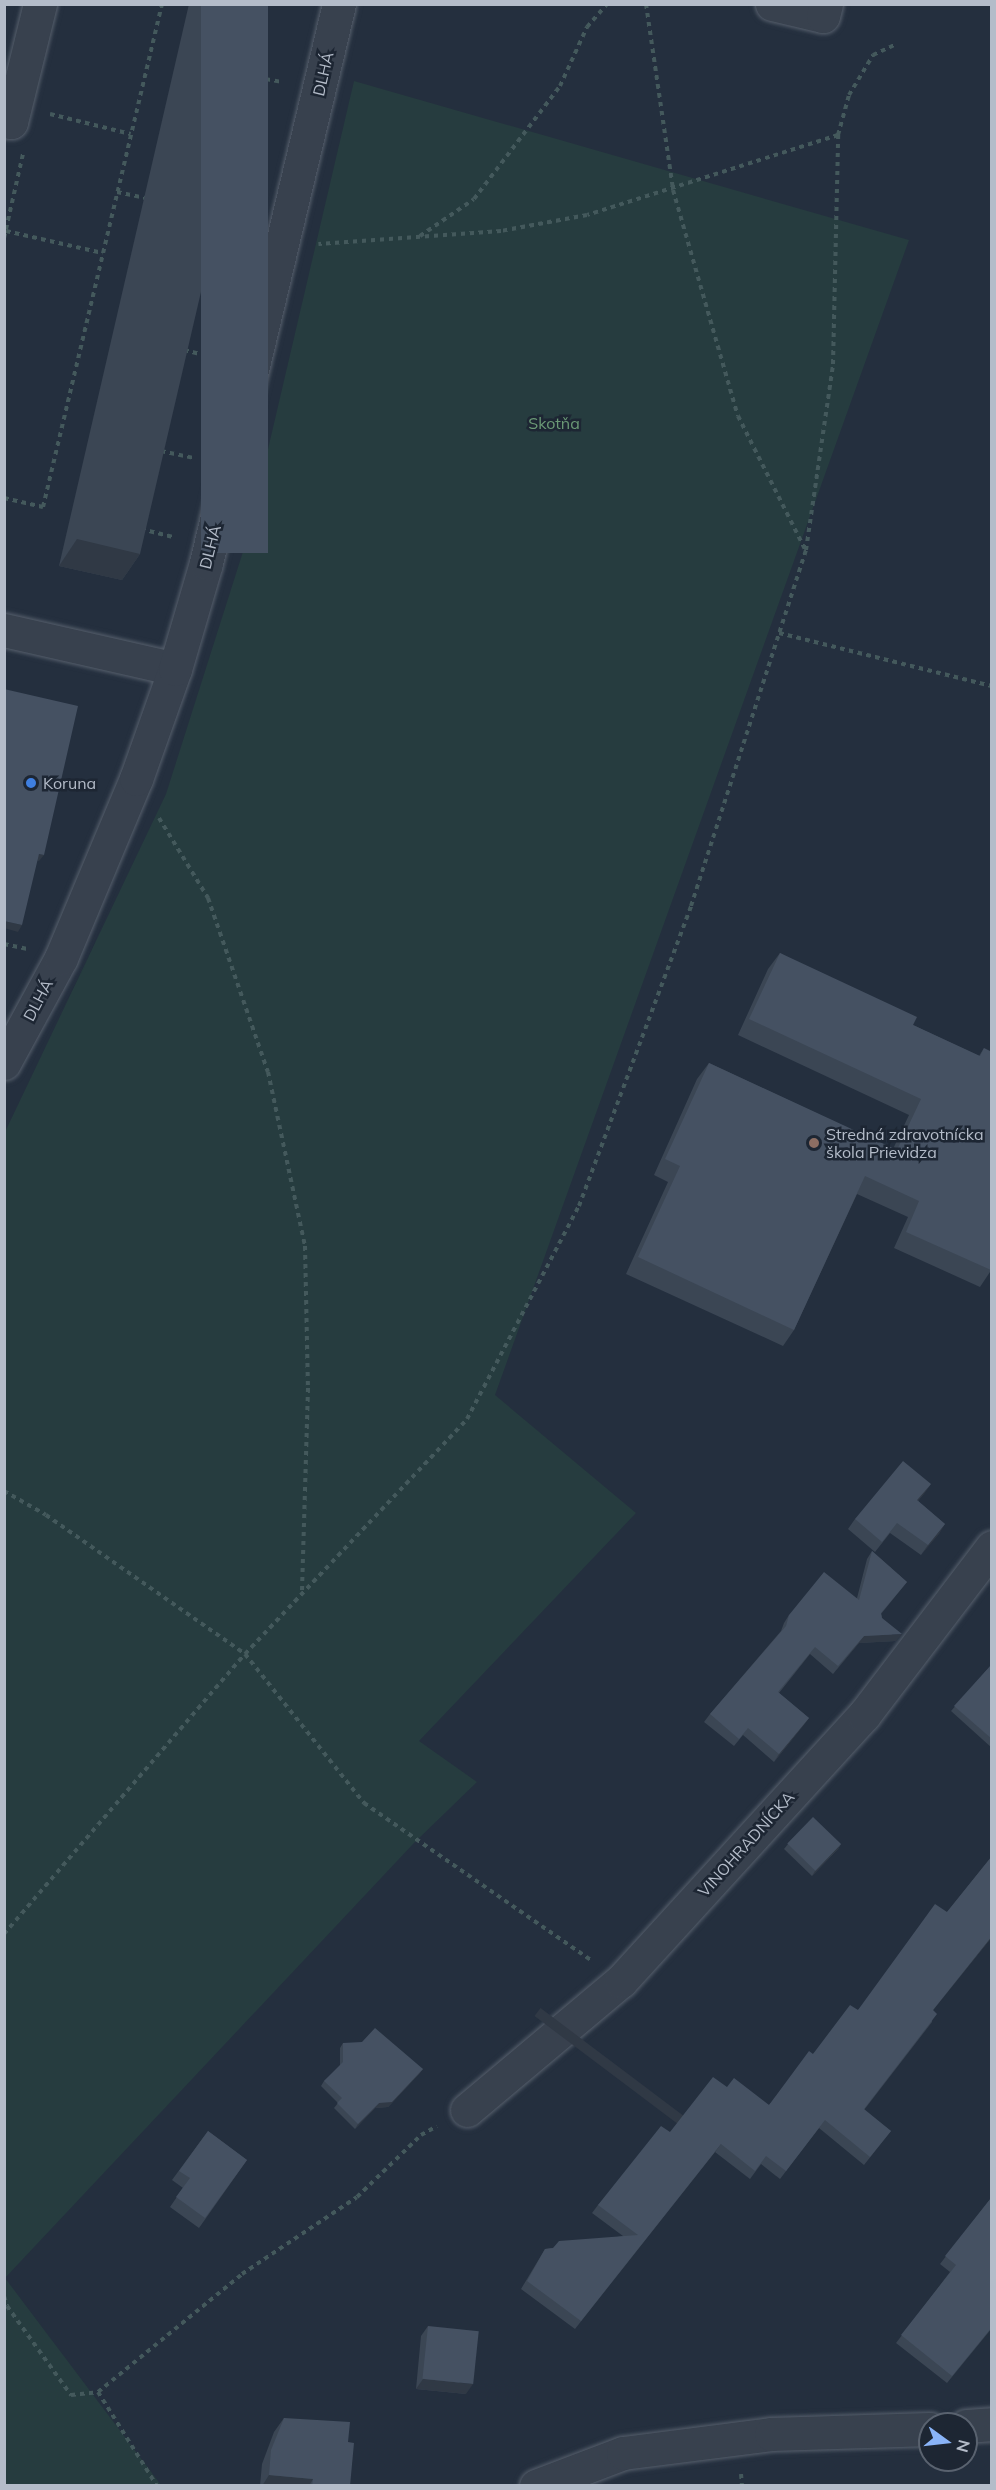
<!DOCTYPE html>
<meta charset="utf-8">
<style>
body{margin:0}
#map{position:relative;width:996px;height:2490px;overflow:hidden;background:#242f3e;font-family:Mulish,sans-serif}
div>[style]{position:absolute}
[style*='--x']{left:calc(var(--x)*1px);top:calc(var(--y)*1px);width:calc(var(--w)*1px);rotate:calc(var(--a)*1deg)}
.green>*{inset:0;background:#263c3f}
.path>*{height:4px;margin-top:-2px;transform-origin:0;background:repeating-linear-gradient(90deg,#44595c 0 4.5px,transparent 0 9px)}
.roads{filter:drop-shadow(0 0 2px #565f6c) drop-shadow(0 0 2px #565f6c)}
.minor>*{height:33px;margin:-16.5px;padding:0 16.5px;transform-origin:16.5px;border-radius:16.5px;background:#38414e}
.wall>*{inset:0;background:#3b4654}
.shaded-wall>*{inset:0;background:#303945;transform-origin:0 0}
.building>*{inset:0;background:#455162;transform-origin:0 0}
.dots>*{width:16px;height:16px;translate:-50% -50%;box-sizing:border-box;border:3px solid #1d2633;border-radius:50%}
span{translate:-50% -50%;white-space:nowrap;text-align:center;line-height:1.15;-webkit-text-stroke:5px #1d2633;paint-order:stroke}
.street-label{font-size:16px;color:#b4bcc9}
.park-label{font-size:16px;color:#6b9a76}
.poi-label{font-size:16px;color:#b4bcc9}
.left{translate:0 -50%;text-align:left}
.frame{position:absolute;inset:0;border:6px solid #b4bcc9;pointer-events:none}
.north{position:absolute;left:918px;top:2412px;width:60px;height:60px;box-sizing:border-box;background:#1d2633;border:2px solid #59626f;border-radius:50%;rotate:105deg;font-size:16px;font-weight:700;line-height:24px;text-align:center;color:#b4bcc9}
.north::after{content:'';display:block;margin:auto;width:21px;height:27px;background:#8ab4f8;clip-path:polygon(50% 0,100% 100%,50% 72%,0 100%)}
</style>
<div id="map">
<div class="green">
<i style="clip-path:polygon(354px 81px,909px 240px,495px 1395px,636px 1513px,419px 1741px,477px 1782px,414px 1843px,5px 2278px,161px 2485px,5px 2485px,5px 1132px,166px 794px,247px 539px)"></i>
</div>
<div class="path">
<i style="--x:646;--y:4;--w:188;--a:81.7"></i>
<i style="--x:673;--y:190;--w:235;--a:74"></i>
<i style="--x:738;--y:416;--w:149;--a:63.3"></i>
<i style="--x:248;--y:76;--w:34;--a:10"></i>
<i style="--x:50;--y:114;--w:83;--a:13.9"></i>
<i style="--x:838;--y:135;--w:41;--a:-74.6"></i>
<i style="--x:849;--y:95;--w:47;--a:-59"></i>
<i style="--x:873;--y:55;--w:26;--a:-25"></i>
<i style="--x:230;--y:153;--w:34;--a:12"></i>
<i style="--x:117;--y:192;--w:33;--a:12"></i>
<i style="--x:214;--y:215;--w:36;--a:13"></i>
<i style="--x:6;--y:231;--w:99;--a:12.8"></i>
<i style="--x:420;--y:236;--w:65;--a:-34.4"></i>
<i style="--x:474;--y:199;--w:142;--a:-52.7"></i>
<i style="--x:560;--y:86;--w:65;--a:-65.4"></i>
<i style="--x:587;--y:27;--w:30;--a:-49"></i>
<i style="--x:4;--y:238;--w:86;--a:-77.3"></i>
<i style="--x:202;--y:272;--w:35;--a:13"></i>
<i style="--x:184;--y:350;--w:34;--a:14"></i>
<i style="--x:161;--y:451;--w:33;--a:12"></i>
<i style="--x:4;--y:498;--w:40;--a:13"></i>
<i style="--x:43;--y:507;--w:517;--a:-76.69"></i>
<i style="--x:141;--y:529;--w:33;--a:14"></i>
<i style="--x:779;--y:633;--w:219;--a:14"></i>
<i style="--x:159;--y:818;--w:94;--a:58.5"></i>
<i style="--x:208;--y:898;--w:184;--a:71"></i>
<i style="--x:268;--y:1072;--w:178;--a:78"></i>
<i style="--x:305;--y:1246;--w:142;--a:88.8"></i>
<i style="--x:308;--y:1388;--w:204;--a:91.7"></i>
<i style="--x:4;--y:944;--w:24;--a:12"></i>
<i style="--x:4;--y:1491;--w:48;--a:29.7"></i>
<i style="--x:46;--y:1515;--w:243;--a:34.9"></i>
<i style="--x:245;--y:1654;--w:191;--a:51.4"></i>
<i style="--x:364;--y:1803;--w:276;--a:34.7"></i>
<i style="--x:4;--y:1934;--w:369;--a:-49.3"></i>
<i style="--x:245;--y:1654;--w:323;--a:-46.6"></i>
<i style="--x:467;--y:1419;--w:241;--a:-62.3"></i>
<i style="--x:579;--y:1206;--w:320;--a:-69.5"></i>
<i style="--x:691;--y:906;--w:374;--a:-72.1"></i>
<i style="--x:806;--y:550;--w:188;--a:-81.7"></i>
<i style="--x:833;--y:364;--w:229;--a:-88.7"></i>
<i style="--x:838;--y:135;--w:263;--a:162.3"></i>
<i style="--x:587;--y:215;--w:87;--a:169.5"></i>
<i style="--x:501;--y:231;--w:183;--a:175.9"></i>
<i style="--x:4;--y:2296;--w:10;--a:73"></i>
<i style="--x:7;--y:2306;--w:110;--a:54.3"></i>
<i style="--x:71;--y:2395;--w:27;--a:-6"></i>
<i style="--x:98;--y:2392;--w:111;--a:57.9"></i>
<i style="--x:98;--y:2392;--w:186;--a:-39.3"></i>
<i style="--x:242;--y:2274;--w:138;--a:-33.8"></i>
<i style="--x:357;--y:2197;--w:89;--a:-44.1"></i>
<i style="--x:421;--y:2135;--w:18;--a:-29"></i>
<i style="--x:741;--y:2474;--w:12;--a:85"></i>
</div>
<div class="roads">
<div class="minor">
<i style="--x:772;--y:4;--w:52;--a:13.2"></i>
<i style="--x:823;--y:16;--w:12;--a:-76"></i>
<i style="--x:4;--y:121;--w:7;--a:8"></i>
<i style="--x:11;--y:122;--w:122;--a:-76.2"></i>
<i style="--x:4;--y:630;--w:175;--a:12.8"></i>
<i style="--x:4;--y:1063;--w:119;--a:-61.5"></i>
<i style="--x:61;--y:958;--w:194;--a:-67.3"></i>
<i style="--x:136;--y:779;--w:117;--a:-70.5"></i>
<i style="--x:175;--y:669;--w:110;--a:-73.7"></i>
<i style="--x:206;--y:563;--w:575;--a:-76.62"></i>
<i style="--x:467;--y:2110;--w:201;--a:-40"></i>
<i style="--x:621;--y:1981;--w:360;--a:-47.6"></i>
<i style="--x:864;--y:1715;--w:211;--a:-52.7"></i>
<i style="--x:966;--y:2426;--w:26;--a:-4"></i>
<i style="--x:536;--y:2486;--w:93;--a:-20.8"></i>
<i style="--x:623;--y:2453;--w:149;--a:-7.3"></i>
<i style="--x:771;--y:2434;--w:159;--a:-1.8"></i>
</div>
</div>
<div class="wall">
<i style="clip-path:polygon(189px 4px,268px 4px,140px 554px,122px 580px,59px 566px)"></i>
<i style="clip-path:polygon(780px 953px,913px 1025px,979px 1056px,984px 1048px,992px 1269px,980px 1287px,894px 1248px,908px 1217px,857px 1194px,794px 1330px,783px 1346px,626px 1274px,668px 1182px,654px 1175px,697px 1079px,709px 1063px,893px 1149px,909px 1115px,738px 1035px,768px 969px)"></i>
<i style="clip-path:polygon(931px 1484px,918px 1501px,945px 1524px,921px 1555px,890px 1533px,875px 1552px,848px 1529px,855px 1519px)"></i>
<i style="clip-path:polygon(872px 1551px,907px 1582px,881px 1614px,882px 1618px,896px 1641px,859px 1643px,833px 1674px,810px 1654px,779px 1693px,809px 1718px,774px 1762px,743px 1735px,734px 1746px,704px 1722px,710px 1714px,781px 1631px,784px 1623px,789px 1615px,857px 1598px,867px 1559px)"></i>
<i style="clip-path:polygon(992px 1664px,992px 1748px,951px 1711px)"></i>
<i style="clip-path:polygon(788px 1844px,841px 1844px,838px 1849px,812px 1876px,784px 1849px)"></i>
<i style="clip-path:polygon(992px 1856px,992px 1937px,933px 2010px,932px 2022px,864px 2110px,891px 2131px,864px 2165px,819px 2128px,780px 2179px,761px 2164px,750px 2179px,715px 2152px,575px 2329px,521px 2289px,545px 2249px,553px 2248px,623px 2236px,592px 2213px,598px 2205px,670px 2132px,727px 2087px,769px 2105px,813px 2054px,858px 2010px,947px 1912px)"></i>
<i style="clip-path:polygon(343px 2043px,423px 2069px,419px 2074px,388px 2107px,375px 2108px,355px 2129px,334px 2108px,338px 2103px,321px 2086px,324px 2081px,340px 2066px,340px 2048px)"></i>
<i style="clip-path:polygon(208px 2131px,247px 2160px,199px 2228px,170px 2207px,183px 2188px,172px 2180px)"></i>
<i style="clip-path:polygon(991px 2198px,992px 2328px,947px 2383px,896px 2343px,950px 2272px,940px 2264px)"></i>
<i style="clip-path:polygon(428px 2326px,466px 2394px,416px 2389px,421px 2336px)"></i>
<i style="clip-path:polygon(284px 2418px,348px 2442px,350px 2486px,260px 2486px,262px 2464px,274px 2432px)"></i>
</div>
<div class="shaded-wall">
<i style="clip-path:polygon(77px 539px,140px 554px,122px 580px,59px 566px)"></i>
<i style="clip-path:polygon(39px 854px,44px 855px,39px 861px,34px 860px)"></i>
<i style="clip-path:polygon(4px 921px,22px 925px,18px 932px,4px 928px)"></i>
<i style="clip-path:polygon(931px 1484px,924px 1494px,910px 1510px,917px 1500px)"></i>
<i style="clip-path:polygon(945px 1524px,939px 1534px,921px 1555px,928px 1545px)"></i>
<i style="clip-path:polygon(902px 1634px,896px 1641px,859px 1643px,833px 1674px,864px 1636px)"></i>
<i style="clip-path:polygon(809px 1718px,804px 1725px,774px 1762px,779px 1754px)"></i>
<i style="clip-path:polygon(841px 1844px,838px 1849px,812px 1876px,815px 1871px)"></i>
<i style="clip-path:polygon(992px 1936px,992px 1937px,927px 2018px,933px 2010px)"></i>
<i style="clip-path:polygon(423px 2069px,419px 2074px,388px 2107px,375px 2108px,355px 2129px,358px 2124px,379px 2103px)"></i>
<i style="left:721px;top:2144px;width:10px;height:226px;rotate:127deg"></i>
<i style="clip-path:polygon(423px 2379px,473px 2384px,466px 2394px,416px 2389px)"></i>
<i style="clip-path:polygon(269px 2475px,313px 2479px,309px 2486px,262px 2486px)"></i>
</div>
<div class="building">
<i style="left:201px;top:4px;width:67px;height:549px"></i>
<i style="clip-path:polygon(4px 689px,78px 706px,44px 855px,39px 854px,22px 925px,4px 921px)"></i>
<i style="clip-path:polygon(780px 953px,917px 1017px,913px 1025px,980px 1056px,984px 1048px,992px 1052px,991px 1270px,906px 1232px,919px 1201px,865px 1176px,794px 1330px,638px 1257px,680px 1166px,665px 1159px,709px 1063px,897px 1150px,921px 1099px,749px 1019px)"></i>
<i style="clip-path:polygon(903px 1461px,931px 1484px,917px 1500px,945px 1524px,928px 1545px,897px 1523px,882px 1542px,855px 1519px)"></i>
<i style="clip-path:polygon(872px 1551px,907px 1582px,881px 1613px,882px 1618px,902px 1634px,864px 1636px,838px 1666px,815px 1647px,778px 1692px,809px 1718px,779px 1754px,748px 1728px,739px 1739px,710px 1714px,786px 1626px,789px 1615px,824px 1572px,859px 1600px)"></i>
<i style="clip-path:polygon(992px 1664px,992px 1739px,954px 1706px)"></i>
<i style="left:813px;top:1817px;width:39px;height:37px;rotate:44deg"></i>
<i style="clip-path:polygon(992px 1856px,992px 1936px,933px 2010px,937px 2014px,864px 2109px,891px 2131px,870px 2157px,825px 2120px,786px 2171px,766px 2156px,755px 2171px,721px 2144px,581px 2321px,527px 2281px,545px 2249px,553px 2248px,559px 2241px,638px 2235px,598px 2205px,661px 2126px,670px 2132px,713px 2077px,727px 2087px,734px 2078px,769px 2105px,809px 2051px,813px 2054px,850px 2005px,858px 2010px,935px 1904px,947px 1912px)"></i>
<i style="clip-path:polygon(375px 2028px,423px 2069px,392px 2102px,379px 2103px,358px 2124px,337px 2103px,342px 2098px,324px 2081px,343px 2062px,343px 2043px,362px 2042px)"></i>
<i style="clip-path:polygon(208px 2131px,247px 2160px,205px 2218px,176px 2197px,190px 2178px,179px 2171px)"></i>
<i style="clip-path:polygon(991px 2198px,992px 2327px,952px 2376px,901px 2335px,956px 2265px,945px 2256px)"></i>
<i style="left:428px;top:2326px;width:51px;height:53px;rotate:6deg"></i>
<i style="clip-path:polygon(284px 2418px,350px 2422px,348px 2442px,354px 2443px,350px 2486px,312px 2486px,313px 2479px,269px 2475px,271px 2450px)"></i>
</div>
<div class="dots">
<i style="left:31px;top:783px;background:#3f7fe0"></i>
<i style="left:814px;top:1143px;background:#8d6e63"></i>
</div>
<div class="street-label">
<span style="left:323px;top:74px;rotate:-77deg">DLHÁ</span>
<span style="left:210px;top:547px;rotate:-76deg">DLHÁ</span>
<span style="left:38px;top:1000px;rotate:-62deg">DLHÁ</span>
<span style="left:746px;top:1844px;rotate:-48deg">VINOHRADNÍCKA</span>
</div>
<div class="park-label">
<span style="left:554px;top:423px">Skotňa</span>
</div>
<div class="poi-label">
<span class="left" style="left:43px;top:783px">Koruna</span>
<span class="left" style="left:826px;top:1143px">Stredná zdravotnícka<br>škola Prievidza</span>
</div>
<div class="frame"></div>
<div class="north">N</div>
</div>
